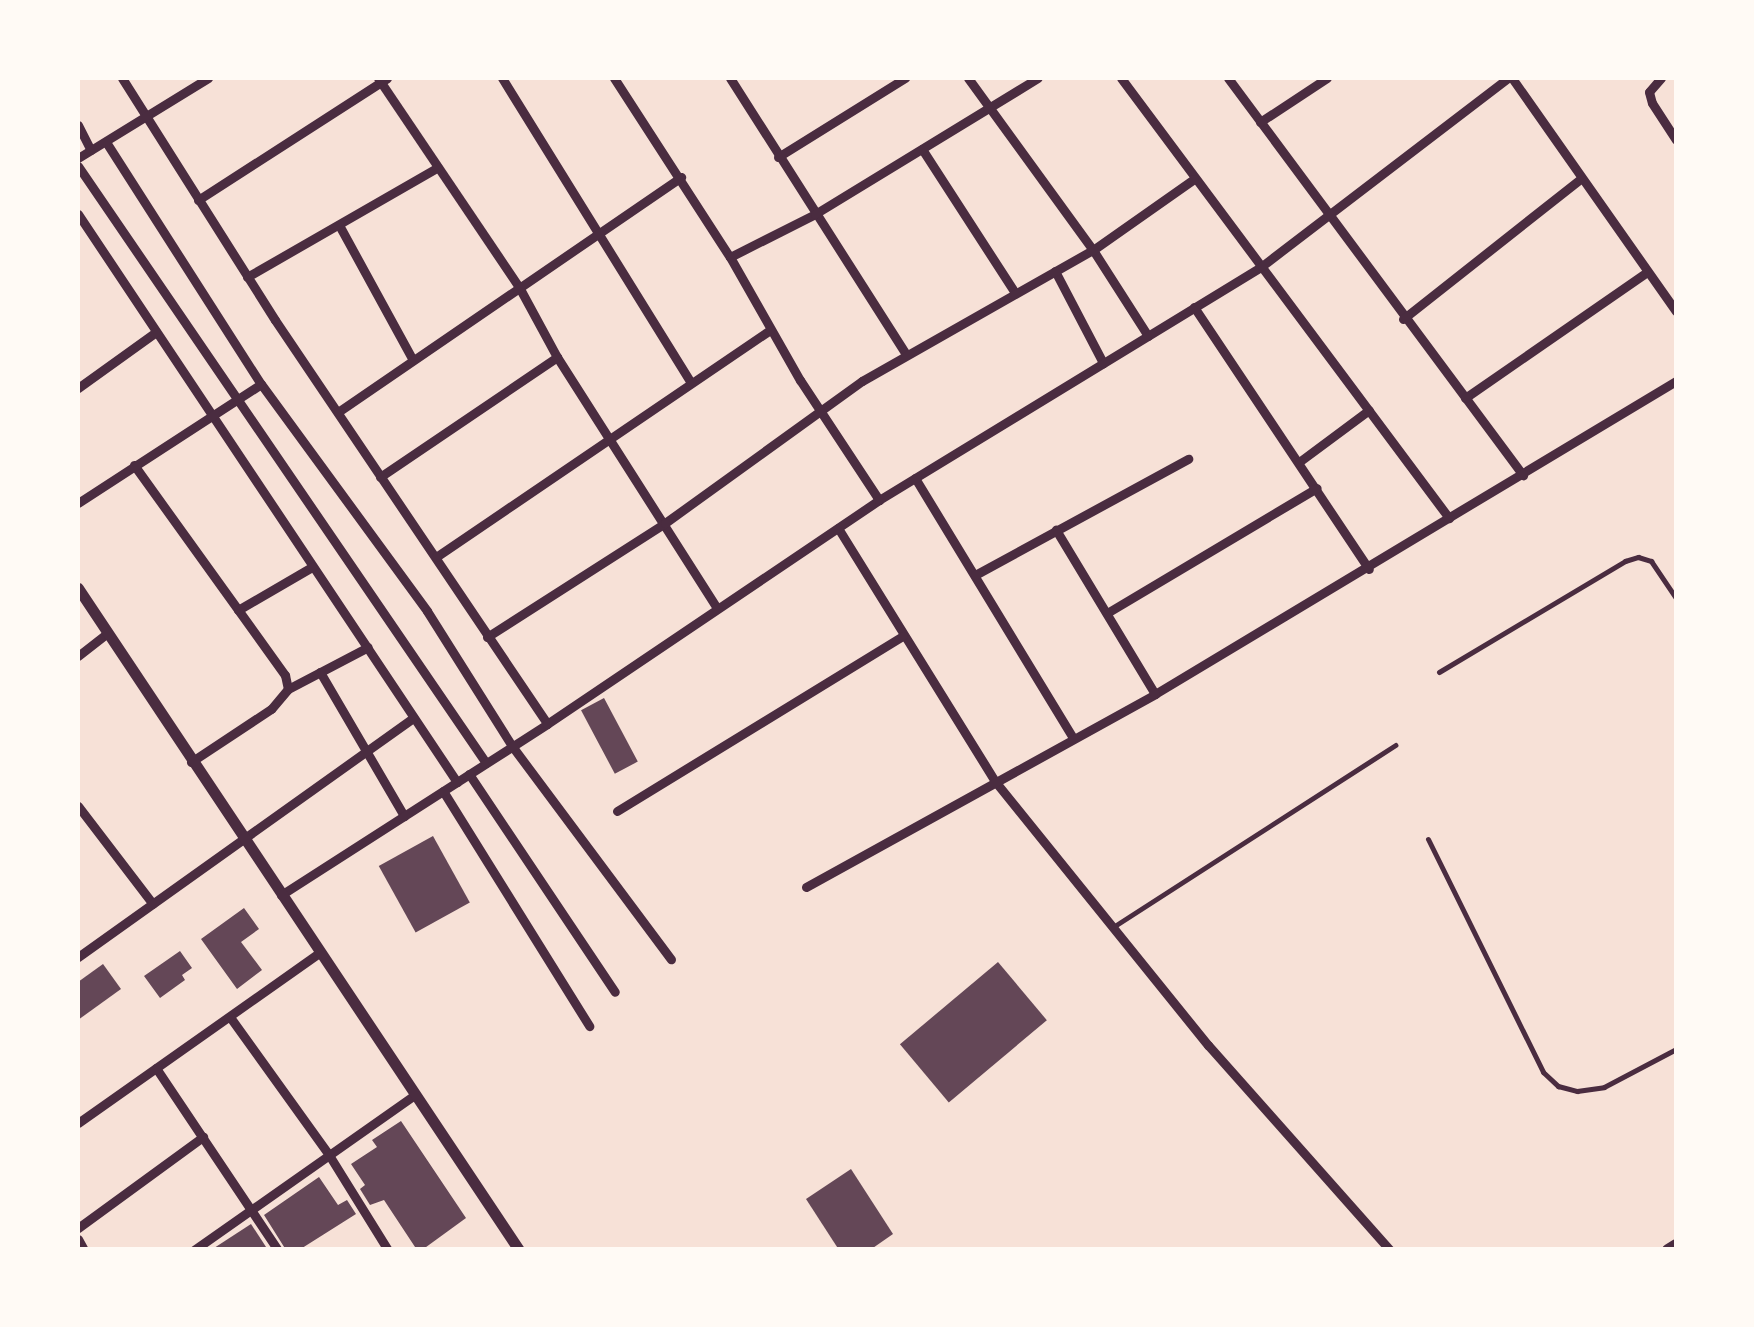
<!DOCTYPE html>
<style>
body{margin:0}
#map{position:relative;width:1754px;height:1327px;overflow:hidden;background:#f7e1d7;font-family:Lato,sans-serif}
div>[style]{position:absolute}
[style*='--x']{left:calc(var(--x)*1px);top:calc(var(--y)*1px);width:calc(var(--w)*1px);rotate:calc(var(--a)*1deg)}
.building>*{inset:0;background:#644757;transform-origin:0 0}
.service>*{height:5px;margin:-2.5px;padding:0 2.5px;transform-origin:2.5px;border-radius:2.5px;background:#4a2c40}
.minor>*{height:9px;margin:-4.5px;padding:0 4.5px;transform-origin:4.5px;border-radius:4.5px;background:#4a2c40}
.tertiary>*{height:11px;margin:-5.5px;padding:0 5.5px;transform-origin:5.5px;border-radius:5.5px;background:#4a2c40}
.secondary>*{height:12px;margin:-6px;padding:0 6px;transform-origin:6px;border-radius:6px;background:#4a2c40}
span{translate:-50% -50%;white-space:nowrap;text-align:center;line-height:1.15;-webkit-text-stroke:8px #fffaf5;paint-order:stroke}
.frame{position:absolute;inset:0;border:80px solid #fffaf5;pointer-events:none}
</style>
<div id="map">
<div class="building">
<i style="left:604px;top:698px;width:72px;height:26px;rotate:62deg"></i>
<i style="left:433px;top:836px;width:76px;height:62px;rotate:61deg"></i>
<i style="clip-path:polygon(244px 908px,259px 929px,241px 942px,262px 970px,237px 989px,201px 939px)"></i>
<i style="clip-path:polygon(180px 951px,192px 968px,182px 975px,185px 980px,160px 998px,144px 976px)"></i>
<i style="left:998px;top:962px;width:76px;height:128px;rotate:50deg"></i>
<i style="clip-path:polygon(103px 964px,121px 989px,78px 1020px,78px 982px)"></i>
<i style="clip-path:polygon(401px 1121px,466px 1218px,422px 1250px,417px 1250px,384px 1200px,370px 1205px,360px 1189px,365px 1185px,351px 1164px,377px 1147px,372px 1140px)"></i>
<i style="clip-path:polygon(851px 1169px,893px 1234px,870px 1250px,839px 1250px,806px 1199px)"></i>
<i style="clip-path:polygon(319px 1177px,338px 1205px,347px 1200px,356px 1214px,299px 1250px,286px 1250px,264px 1215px)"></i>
<i style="clip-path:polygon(251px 1224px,268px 1250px,211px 1250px)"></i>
</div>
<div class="service">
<i style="--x:1439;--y:672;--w:217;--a:-30.8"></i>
<i style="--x:1625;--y:561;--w:14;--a:-17"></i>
<i style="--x:1638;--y:557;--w:14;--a:17"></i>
<i style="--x:1651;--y:561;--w:45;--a:56"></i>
<i style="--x:1428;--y:839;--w:260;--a:63.7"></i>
<i style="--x:1543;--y:1072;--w:21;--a:43"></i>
<i style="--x:1558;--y:1086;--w:20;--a:15"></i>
<i style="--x:1577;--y:1091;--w:27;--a:-8"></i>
<i style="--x:1604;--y:1087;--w:81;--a:-27.8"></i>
<i style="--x:1113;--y:927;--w:336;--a:-32.8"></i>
</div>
<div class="minor">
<i style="--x:122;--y:78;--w:286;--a:57.7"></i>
<i style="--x:275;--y:320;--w:487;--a:56"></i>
<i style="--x:378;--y:78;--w:252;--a:56"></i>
<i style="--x:519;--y:287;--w:80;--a:61.5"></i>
<i style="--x:557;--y:357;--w:296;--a:57.5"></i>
<i style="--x:502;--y:78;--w:357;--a:58.2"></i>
<i style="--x:614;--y:78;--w:213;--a:57.1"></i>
<i style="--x:730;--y:257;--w:142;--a:60.4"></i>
<i style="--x:800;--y:380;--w:144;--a:56.6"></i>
<i style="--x:730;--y:78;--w:327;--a:57.5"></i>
<i style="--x:968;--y:78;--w:213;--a:54"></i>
<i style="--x:1093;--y:250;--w:102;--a:57.4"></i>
<i style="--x:1121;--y:78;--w:549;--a:53.3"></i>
<i style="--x:1228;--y:78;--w:495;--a:53.4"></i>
<i style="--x:1512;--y:78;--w:285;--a:54.9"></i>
<i style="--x:1661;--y:78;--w:18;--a:131"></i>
<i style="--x:1649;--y:92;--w:11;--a:75"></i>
<i style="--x:1652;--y:103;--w:44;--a:57"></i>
<i style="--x:1260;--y:122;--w:80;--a:-33.3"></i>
<i style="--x:78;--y:125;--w:28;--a:63"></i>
<i style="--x:106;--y:142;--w:287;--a:57.4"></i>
<i style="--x:261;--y:384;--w:281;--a:53.8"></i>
<i style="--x:427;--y:611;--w:160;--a:57.8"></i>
<i style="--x:512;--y:746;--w:266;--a:53.3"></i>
<i style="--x:922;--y:149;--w:171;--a:57.1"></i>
<i style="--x:778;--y:157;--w:150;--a:-31.9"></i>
<i style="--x:78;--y:158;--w:153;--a:-31.6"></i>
<i style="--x:78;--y:166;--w:723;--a:55.65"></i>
<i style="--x:198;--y:200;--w:225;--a:-32.8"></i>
<i style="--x:78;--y:214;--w:683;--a:56.29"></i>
<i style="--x:339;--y:225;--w:154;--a:61.3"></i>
<i style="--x:730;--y:257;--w:95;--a:-26.8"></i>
<i style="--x:815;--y:214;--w:261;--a:-31.4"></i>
<i style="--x:1055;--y:271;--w:104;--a:62.4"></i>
<i style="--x:247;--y:277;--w:220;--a:-29.9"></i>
<i style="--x:1194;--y:307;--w:315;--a:56.3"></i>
<i style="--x:1403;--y:319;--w:226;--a:-38.3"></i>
<i style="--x:78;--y:388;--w:96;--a:-35.7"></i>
<i style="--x:1465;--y:398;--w:221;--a:-34.7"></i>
<i style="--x:338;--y:412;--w:416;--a:-34.4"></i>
<i style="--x:1299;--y:462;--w:87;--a:-36.6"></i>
<i style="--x:134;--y:465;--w:259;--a:54.3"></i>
<i style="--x:285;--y:675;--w:14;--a:78"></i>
<i style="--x:288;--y:689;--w:26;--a:130"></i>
<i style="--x:271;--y:709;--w:96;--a:146.5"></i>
<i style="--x:380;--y:477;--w:214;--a:-34.1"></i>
<i style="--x:915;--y:478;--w:304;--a:58.7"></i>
<i style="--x:78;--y:503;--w:218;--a:-33"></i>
<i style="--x:838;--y:528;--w:296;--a:58.2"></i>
<i style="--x:994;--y:780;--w:341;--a:51.1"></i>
<i style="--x:1208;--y:1045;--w:274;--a:48.4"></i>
<i style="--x:436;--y:557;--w:404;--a:-34.2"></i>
<i style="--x:975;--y:575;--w:243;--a:-28.6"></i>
<i style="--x:238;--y:610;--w:86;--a:-30.2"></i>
<i style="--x:1107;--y:613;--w:244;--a:-30.8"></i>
<i style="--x:487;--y:637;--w:211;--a:-32.6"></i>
<i style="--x:665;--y:523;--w:243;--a:-35.8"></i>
<i style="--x:862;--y:381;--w:266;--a:-29.6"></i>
<i style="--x:1093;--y:250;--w:123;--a:-35.1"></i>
<i style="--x:78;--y:656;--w:37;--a:-38"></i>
<i style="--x:320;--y:672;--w:167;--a:59.7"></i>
<i style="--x:288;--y:689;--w:90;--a:-27.7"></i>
<i style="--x:1155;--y:694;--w:608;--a:-31"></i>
<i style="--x:469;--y:774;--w:262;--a:56.2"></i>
<i style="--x:443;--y:791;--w:277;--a:58.1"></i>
<i style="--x:78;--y:806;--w:123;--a:52.6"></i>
<i style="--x:617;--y:811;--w:335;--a:-31.5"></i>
<i style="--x:806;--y:887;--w:399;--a:-28.9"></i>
<i style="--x:1155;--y:694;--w:192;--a:-121.1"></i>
<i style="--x:281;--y:895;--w:316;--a:-32.7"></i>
<i style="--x:547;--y:724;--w:400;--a:-34"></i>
<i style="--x:879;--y:500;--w:449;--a:-31.4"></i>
<i style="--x:1262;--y:266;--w:310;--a:-37.4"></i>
<i style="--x:78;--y:957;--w:412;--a:-35.5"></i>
<i style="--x:230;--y:1017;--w:170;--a:54.3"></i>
<i style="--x:329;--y:1155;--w:112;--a:58.2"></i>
<i style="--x:156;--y:1068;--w:219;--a:56.2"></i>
<i style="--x:78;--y:1123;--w:294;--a:-35.2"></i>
<i style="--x:78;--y:1228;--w:155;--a:-36.1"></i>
<i style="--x:78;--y:1239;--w:13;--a:61"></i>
<i style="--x:194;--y:1250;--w:268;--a:-35.1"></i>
</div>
<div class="tertiary">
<i style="--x:78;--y:588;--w:795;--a:56.33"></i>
</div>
<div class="secondary">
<i style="--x:1668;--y:1250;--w:9;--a:-32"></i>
</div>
<div class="frame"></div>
</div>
